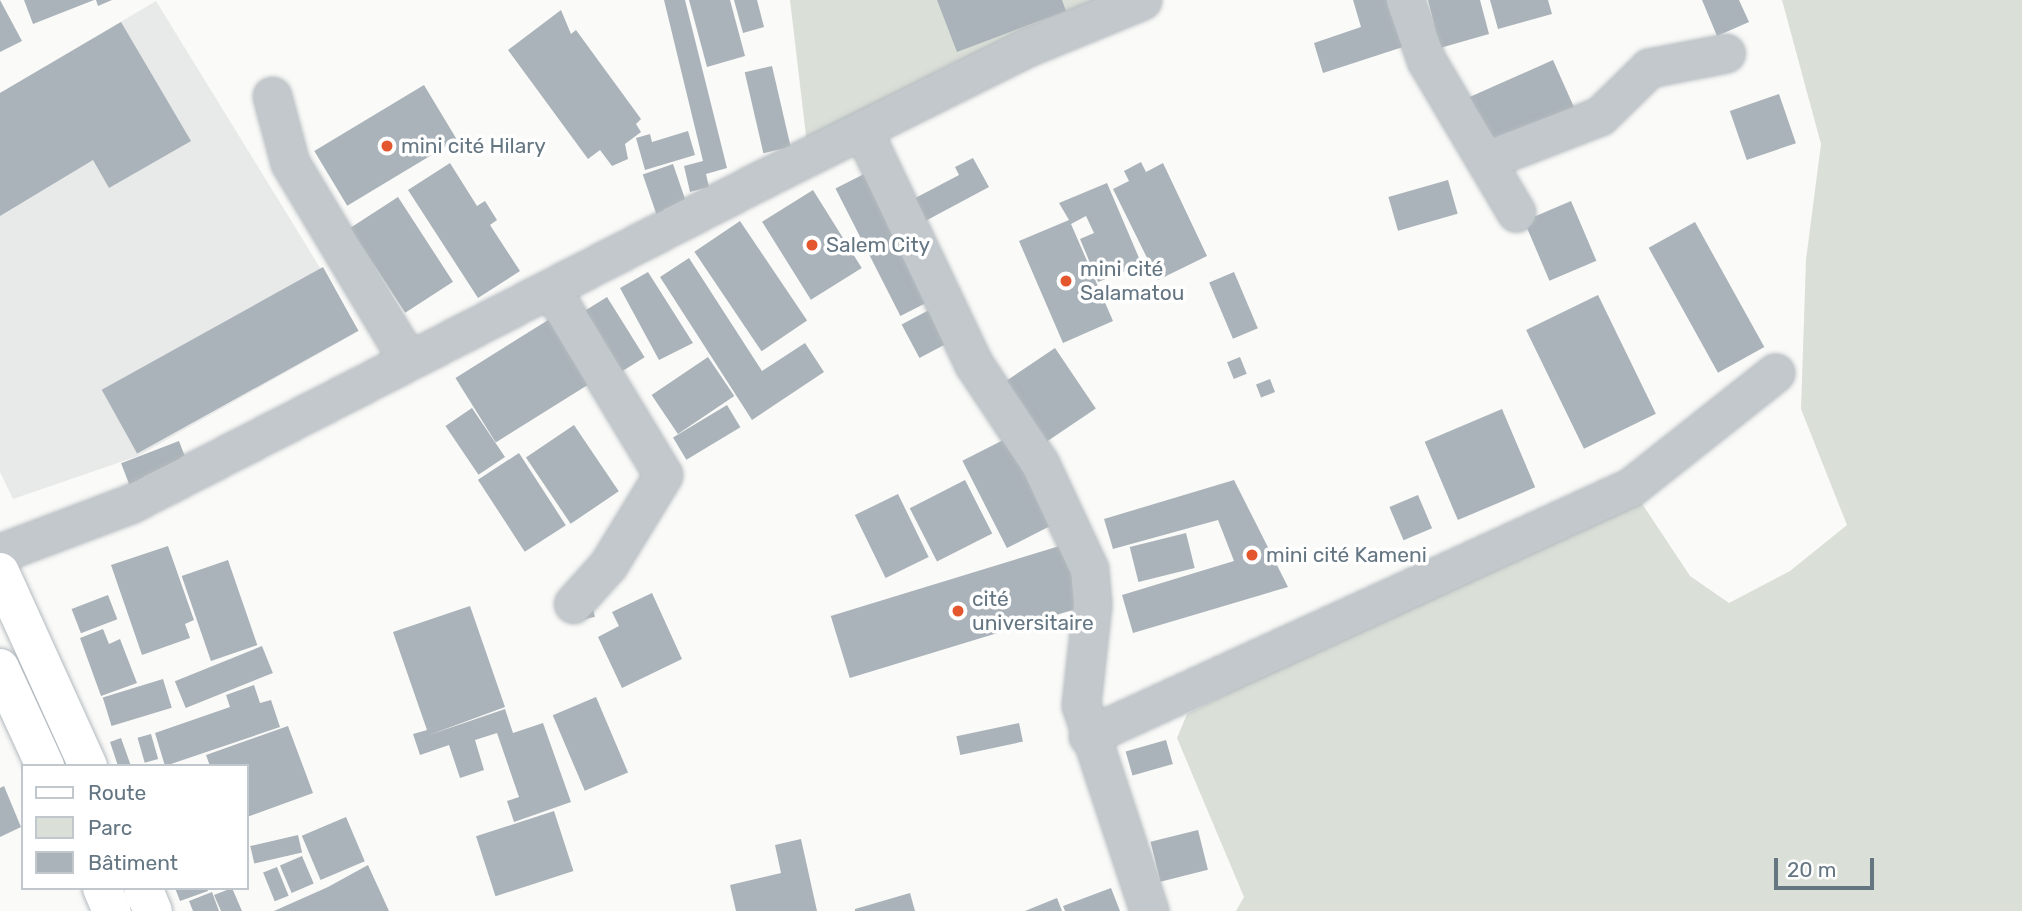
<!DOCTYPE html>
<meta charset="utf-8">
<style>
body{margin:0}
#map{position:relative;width:2022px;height:911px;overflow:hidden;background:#fafaf8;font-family:Rubik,sans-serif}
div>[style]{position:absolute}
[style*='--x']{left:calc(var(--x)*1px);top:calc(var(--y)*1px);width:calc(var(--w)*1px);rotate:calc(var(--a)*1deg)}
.built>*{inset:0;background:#e8e9e9}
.green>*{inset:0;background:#dadfd7}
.building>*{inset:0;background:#aab3b9;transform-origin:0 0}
.roads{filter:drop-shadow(0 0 2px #b3babf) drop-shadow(0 0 2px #b3babf)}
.street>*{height:37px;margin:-18.5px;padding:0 18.5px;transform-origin:18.5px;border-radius:18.5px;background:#c3c8cc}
.secondary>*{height:38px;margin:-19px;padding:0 19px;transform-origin:19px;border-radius:19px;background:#fff}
.dots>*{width:19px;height:19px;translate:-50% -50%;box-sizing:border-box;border:4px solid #fff;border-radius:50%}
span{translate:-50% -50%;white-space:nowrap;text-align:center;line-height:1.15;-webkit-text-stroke:7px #fff;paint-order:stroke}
.poi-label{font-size:21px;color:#657683}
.left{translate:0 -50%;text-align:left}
.legend{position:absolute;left:21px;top:764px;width:228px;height:126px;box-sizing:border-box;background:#fff;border:2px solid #c1c8cd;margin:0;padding:9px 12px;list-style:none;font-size:21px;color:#657683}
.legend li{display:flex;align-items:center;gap:14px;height:35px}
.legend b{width:35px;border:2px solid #c1c8cd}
.scale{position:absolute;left:1774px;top:858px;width:100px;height:32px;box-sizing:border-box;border:4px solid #657683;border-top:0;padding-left:9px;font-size:21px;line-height:24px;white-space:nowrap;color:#657683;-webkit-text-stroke:5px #fff;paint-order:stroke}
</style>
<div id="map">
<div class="built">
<i style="clip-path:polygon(156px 1px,359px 331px,138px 456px,13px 499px,0 472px,0 93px)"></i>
</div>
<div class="green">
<i style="clip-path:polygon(790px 0,1142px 0,809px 161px)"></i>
<i style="clip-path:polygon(1782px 0,2022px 0,2022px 911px,1236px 911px,1244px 897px,1177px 738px,1187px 714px,1631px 487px,1690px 576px,1729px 603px,1790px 571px,1847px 525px,1801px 409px,1806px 260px,1821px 144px)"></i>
</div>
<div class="building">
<i style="clip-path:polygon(0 0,22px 41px,0 52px)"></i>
<i style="clip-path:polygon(24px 0,94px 0,33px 24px)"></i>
<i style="clip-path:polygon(96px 0,112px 0,98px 6px)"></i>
<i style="clip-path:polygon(664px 0,685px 0,727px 168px,706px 174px,709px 187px,690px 192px,684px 166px,703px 161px)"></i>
<i style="clip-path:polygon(689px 0,730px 0,745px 56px,707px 67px)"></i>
<i style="clip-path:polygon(734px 0,757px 0,764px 27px,743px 33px)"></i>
<i style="clip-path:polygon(937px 0,1062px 0,1066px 11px,957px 52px)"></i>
<i style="clip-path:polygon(1353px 0,1392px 0,1406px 46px,1323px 73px,1314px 43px,1361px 27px)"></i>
<i style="clip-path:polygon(1428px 0,1480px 0,1489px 34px,1440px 48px)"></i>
<i style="clip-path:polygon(1490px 0,1548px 0,1552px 14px,1498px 29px)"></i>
<i style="clip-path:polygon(1702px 0,1739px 0,1749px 22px,1717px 36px)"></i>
<i style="clip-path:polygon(561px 10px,571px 34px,576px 30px,641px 119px,636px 124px,641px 132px,625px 144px,628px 159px,612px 166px,600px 150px,588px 159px,508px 50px)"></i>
<i style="clip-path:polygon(121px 22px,191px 141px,109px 188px,93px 160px,0 216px,0 93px)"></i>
<i style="left:1553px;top:60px;width:61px;height:98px;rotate:66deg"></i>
<i style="left:772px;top:66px;width:83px;height:28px;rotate:77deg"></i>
<i style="left:424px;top:85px;width:64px;height:128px;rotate:59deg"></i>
<i style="left:1779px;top:94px;width:52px;height:52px;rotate:71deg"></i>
<i style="clip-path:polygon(688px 131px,695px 155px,645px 170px,636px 138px,650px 134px,652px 142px)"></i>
<i style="clip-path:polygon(973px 158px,989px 187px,916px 226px,904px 204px,959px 175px,955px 167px)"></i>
<i style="clip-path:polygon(1141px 162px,1146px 172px,1163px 163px,1207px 256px,1158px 280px,1113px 189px,1129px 181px,1124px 171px)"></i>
<i style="clip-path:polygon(450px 163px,477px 206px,485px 201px,497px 220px,490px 225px,520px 271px,478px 298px,408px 190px)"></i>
<i style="left:673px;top:164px;width:42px;height:32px;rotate:71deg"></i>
<i style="left:864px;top:174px;width:143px;height:32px;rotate:63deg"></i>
<i style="left:1448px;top:180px;width:35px;height:62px;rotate:74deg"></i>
<i style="clip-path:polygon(1107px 183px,1142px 265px,1098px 282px,1080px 239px,1094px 233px,1086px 216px,1071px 224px,1113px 321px,1063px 343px,1019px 241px,1069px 220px,1059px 203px)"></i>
<i style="left:813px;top:190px;width:92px;height:60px;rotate:58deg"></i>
<i style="left:398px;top:197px;width:101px;height:57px;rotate:57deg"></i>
<i style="left:1571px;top:201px;width:65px;height:51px;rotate:67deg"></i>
<i style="left:740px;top:221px;width:120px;height:55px;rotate:56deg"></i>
<i style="left:1695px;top:222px;width:143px;height:53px;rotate:61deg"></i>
<i style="clip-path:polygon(689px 258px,762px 371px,805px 343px,824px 372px,752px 420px,660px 277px)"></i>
<i style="left:323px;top:267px;width:73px;height:253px;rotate:61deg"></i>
<i style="clip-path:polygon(648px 272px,693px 343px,659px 360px,620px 288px)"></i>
<i style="left:1234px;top:272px;width:61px;height:27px;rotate:67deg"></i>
<i style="left:1598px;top:295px;width:132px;height:80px;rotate:64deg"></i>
<i style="left:607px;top:297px;width:71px;height:27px;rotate:58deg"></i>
<i style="left:929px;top:310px;width:38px;height:31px;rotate:62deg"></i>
<i style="left:553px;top:317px;width:76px;height:115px;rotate:58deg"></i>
<i style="left:1055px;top:348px;width:73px;height:59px;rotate:56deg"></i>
<i style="left:708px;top:357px;width:47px;height:68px;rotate:56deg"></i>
<i style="left:1240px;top:357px;width:18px;height:14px;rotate:68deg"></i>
<i style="left:1270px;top:379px;width:14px;height:15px;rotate:69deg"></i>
<i style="left:727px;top:405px;width:26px;height:63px;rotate:59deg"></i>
<i style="left:472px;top:408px;width:59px;height:32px;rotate:56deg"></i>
<i style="left:1502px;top:409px;width:85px;height:84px;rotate:67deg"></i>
<i style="left:574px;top:425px;width:80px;height:58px;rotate:56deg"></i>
<i style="left:1015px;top:434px;width:98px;height:59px;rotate:63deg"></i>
<i style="left:179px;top:441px;width:30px;height:62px;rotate:69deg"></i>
<i style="left:519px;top:453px;width:86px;height:49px;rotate:57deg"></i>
<i style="left:965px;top:480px;width:60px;height:62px;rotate:63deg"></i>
<i style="clip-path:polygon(1234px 480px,1288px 587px,1133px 633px,1122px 595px,1234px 561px,1218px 520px,1113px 549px,1104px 519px)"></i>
<i style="left:898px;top:494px;width:70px;height:48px;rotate:64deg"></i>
<i style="left:1418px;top:495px;width:36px;height:31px;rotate:67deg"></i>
<i style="left:1186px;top:533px;width:36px;height:58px;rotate:76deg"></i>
<i style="left:1066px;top:544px;width:65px;height:246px;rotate:73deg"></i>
<i style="clip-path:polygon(168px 546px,194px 620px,185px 624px,190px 638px,142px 655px,111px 565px)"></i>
<i style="left:228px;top:560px;width:90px;height:49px;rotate:71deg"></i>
<i style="clip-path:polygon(652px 593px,682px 659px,622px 688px,598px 637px,619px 626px,612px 612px)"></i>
<i style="left:108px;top:595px;width:26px;height:39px;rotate:69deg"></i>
<i style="left:592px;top:605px;width:12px;height:12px;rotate:76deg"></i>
<i style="clip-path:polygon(470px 606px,505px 707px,429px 735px,505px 709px,513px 733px,543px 723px,571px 802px,514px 822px,507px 801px,519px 797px,497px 733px,475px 740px,484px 770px,460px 778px,449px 745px,420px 755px,413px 734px,427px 730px,393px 632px)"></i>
<i style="clip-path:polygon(103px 629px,109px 644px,120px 639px,137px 683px,101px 696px,80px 638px)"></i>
<i style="left:262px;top:646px;width:29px;height:94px;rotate:68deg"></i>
<i style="left:163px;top:679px;width:30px;height:63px;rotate:73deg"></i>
<i style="clip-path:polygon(254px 685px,260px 703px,271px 700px,280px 727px,165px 766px,155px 733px,230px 707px,226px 695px)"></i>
<i style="left:596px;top:697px;width:82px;height:47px;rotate:67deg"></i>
<i style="left:1019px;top:723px;width:19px;height:64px;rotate:78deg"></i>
<i style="clip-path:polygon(288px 726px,313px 793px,247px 817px,247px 766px,210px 766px,206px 755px)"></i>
<i style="left:151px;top:734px;width:26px;height:14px;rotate:74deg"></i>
<i style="clip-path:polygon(121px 738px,131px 766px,118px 766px,110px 742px)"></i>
<i style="left:1166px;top:740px;width:25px;height:42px;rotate:74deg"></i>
<i style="clip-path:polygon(4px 786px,21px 827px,0 837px,0 788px)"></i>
<i style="left:554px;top:811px;width:63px;height:82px;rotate:72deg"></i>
<i style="left:346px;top:817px;width:48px;height:48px;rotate:67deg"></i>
<i style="left:1198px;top:830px;width:41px;height:49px;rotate:76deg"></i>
<i style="left:298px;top:835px;width:18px;height:49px;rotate:77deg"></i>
<i style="clip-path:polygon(801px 839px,817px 911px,736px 911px,730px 885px,781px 873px,775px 845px)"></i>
<i style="left:302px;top:856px;width:30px;height:24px;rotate:67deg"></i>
<i style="clip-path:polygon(368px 865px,389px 911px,274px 911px,328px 887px)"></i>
<i style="left:277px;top:867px;width:31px;height:15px;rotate:68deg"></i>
<i style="clip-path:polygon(175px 888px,207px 888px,208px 891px,180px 901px)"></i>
<i style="clip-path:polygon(232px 888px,242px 911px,221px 911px,214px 895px)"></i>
<i style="clip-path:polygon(1111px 888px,1120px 911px,1065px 911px,1063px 906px)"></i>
<i style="clip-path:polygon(212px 892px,219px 911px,193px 911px,189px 901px)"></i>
<i style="clip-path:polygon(910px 893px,915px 911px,855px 911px,855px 909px)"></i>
<i style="clip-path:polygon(1057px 898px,1062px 911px,1025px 911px)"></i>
</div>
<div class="roads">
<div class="street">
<i style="--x:1405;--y:0;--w:64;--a:70.7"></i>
<i style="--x:1426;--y:60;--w:177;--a:59.4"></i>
<i style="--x:272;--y:96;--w:69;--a:75"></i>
<i style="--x:290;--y:163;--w:230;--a:59.1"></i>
<i style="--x:864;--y:133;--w:255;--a:64.6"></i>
<i style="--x:973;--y:363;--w:121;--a:56.4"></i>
<i style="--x:1040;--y:464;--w:116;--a:65"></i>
<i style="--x:1089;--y:569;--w:36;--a:85"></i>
<i style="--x:1092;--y:605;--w:101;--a:96.3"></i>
<i style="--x:1081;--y:705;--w:217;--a:71.7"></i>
<i style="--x:1486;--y:160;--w:122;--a:-21.1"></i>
<i style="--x:1600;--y:116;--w:69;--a:-44.4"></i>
<i style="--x:1649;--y:68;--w:78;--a:-11"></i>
<i style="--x:551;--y:289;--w:217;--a:58.9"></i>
<i style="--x:663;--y:475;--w:105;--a:121.4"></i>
<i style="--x:608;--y:565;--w:52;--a:131.9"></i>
<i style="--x:0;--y:553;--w:139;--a:-20.7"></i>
<i style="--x:130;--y:504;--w:712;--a:-27.18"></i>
<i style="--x:763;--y:179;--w:298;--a:-26.5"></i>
<i style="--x:1030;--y:46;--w:121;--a:-22.3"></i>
<i style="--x:1088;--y:736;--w:597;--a:-24.63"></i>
<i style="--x:1631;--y:487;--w:184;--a:-38.4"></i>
</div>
<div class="secondary">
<i style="--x:0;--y:572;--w:213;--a:65.6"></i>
<i style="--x:0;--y:668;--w:108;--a:65.3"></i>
<i style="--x:102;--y:888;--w:25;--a:67"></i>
<i style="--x:143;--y:888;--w:25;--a:67"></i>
</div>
</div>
<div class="dots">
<i style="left:387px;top:146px;background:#e4572e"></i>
<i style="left:812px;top:245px;background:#e4572e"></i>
<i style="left:1066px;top:281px;background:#e4572e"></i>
<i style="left:1252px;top:555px;background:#e4572e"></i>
<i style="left:958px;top:611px;background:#e4572e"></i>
</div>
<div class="poi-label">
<span class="left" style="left:401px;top:146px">mini cité Hilary</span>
<span class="left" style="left:826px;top:245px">Salem City</span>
<span class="left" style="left:1080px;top:281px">mini cité<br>Salamatou</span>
<span class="left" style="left:1266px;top:555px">mini cité Kameni</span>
<span class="left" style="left:972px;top:611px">cité<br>universitaire</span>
</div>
<ul class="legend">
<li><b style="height:9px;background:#fff"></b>Route</li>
<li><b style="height:19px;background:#dadfd7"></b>Parc</li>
<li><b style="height:19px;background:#aab3b9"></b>Bâtiment</li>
</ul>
<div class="scale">20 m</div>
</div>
